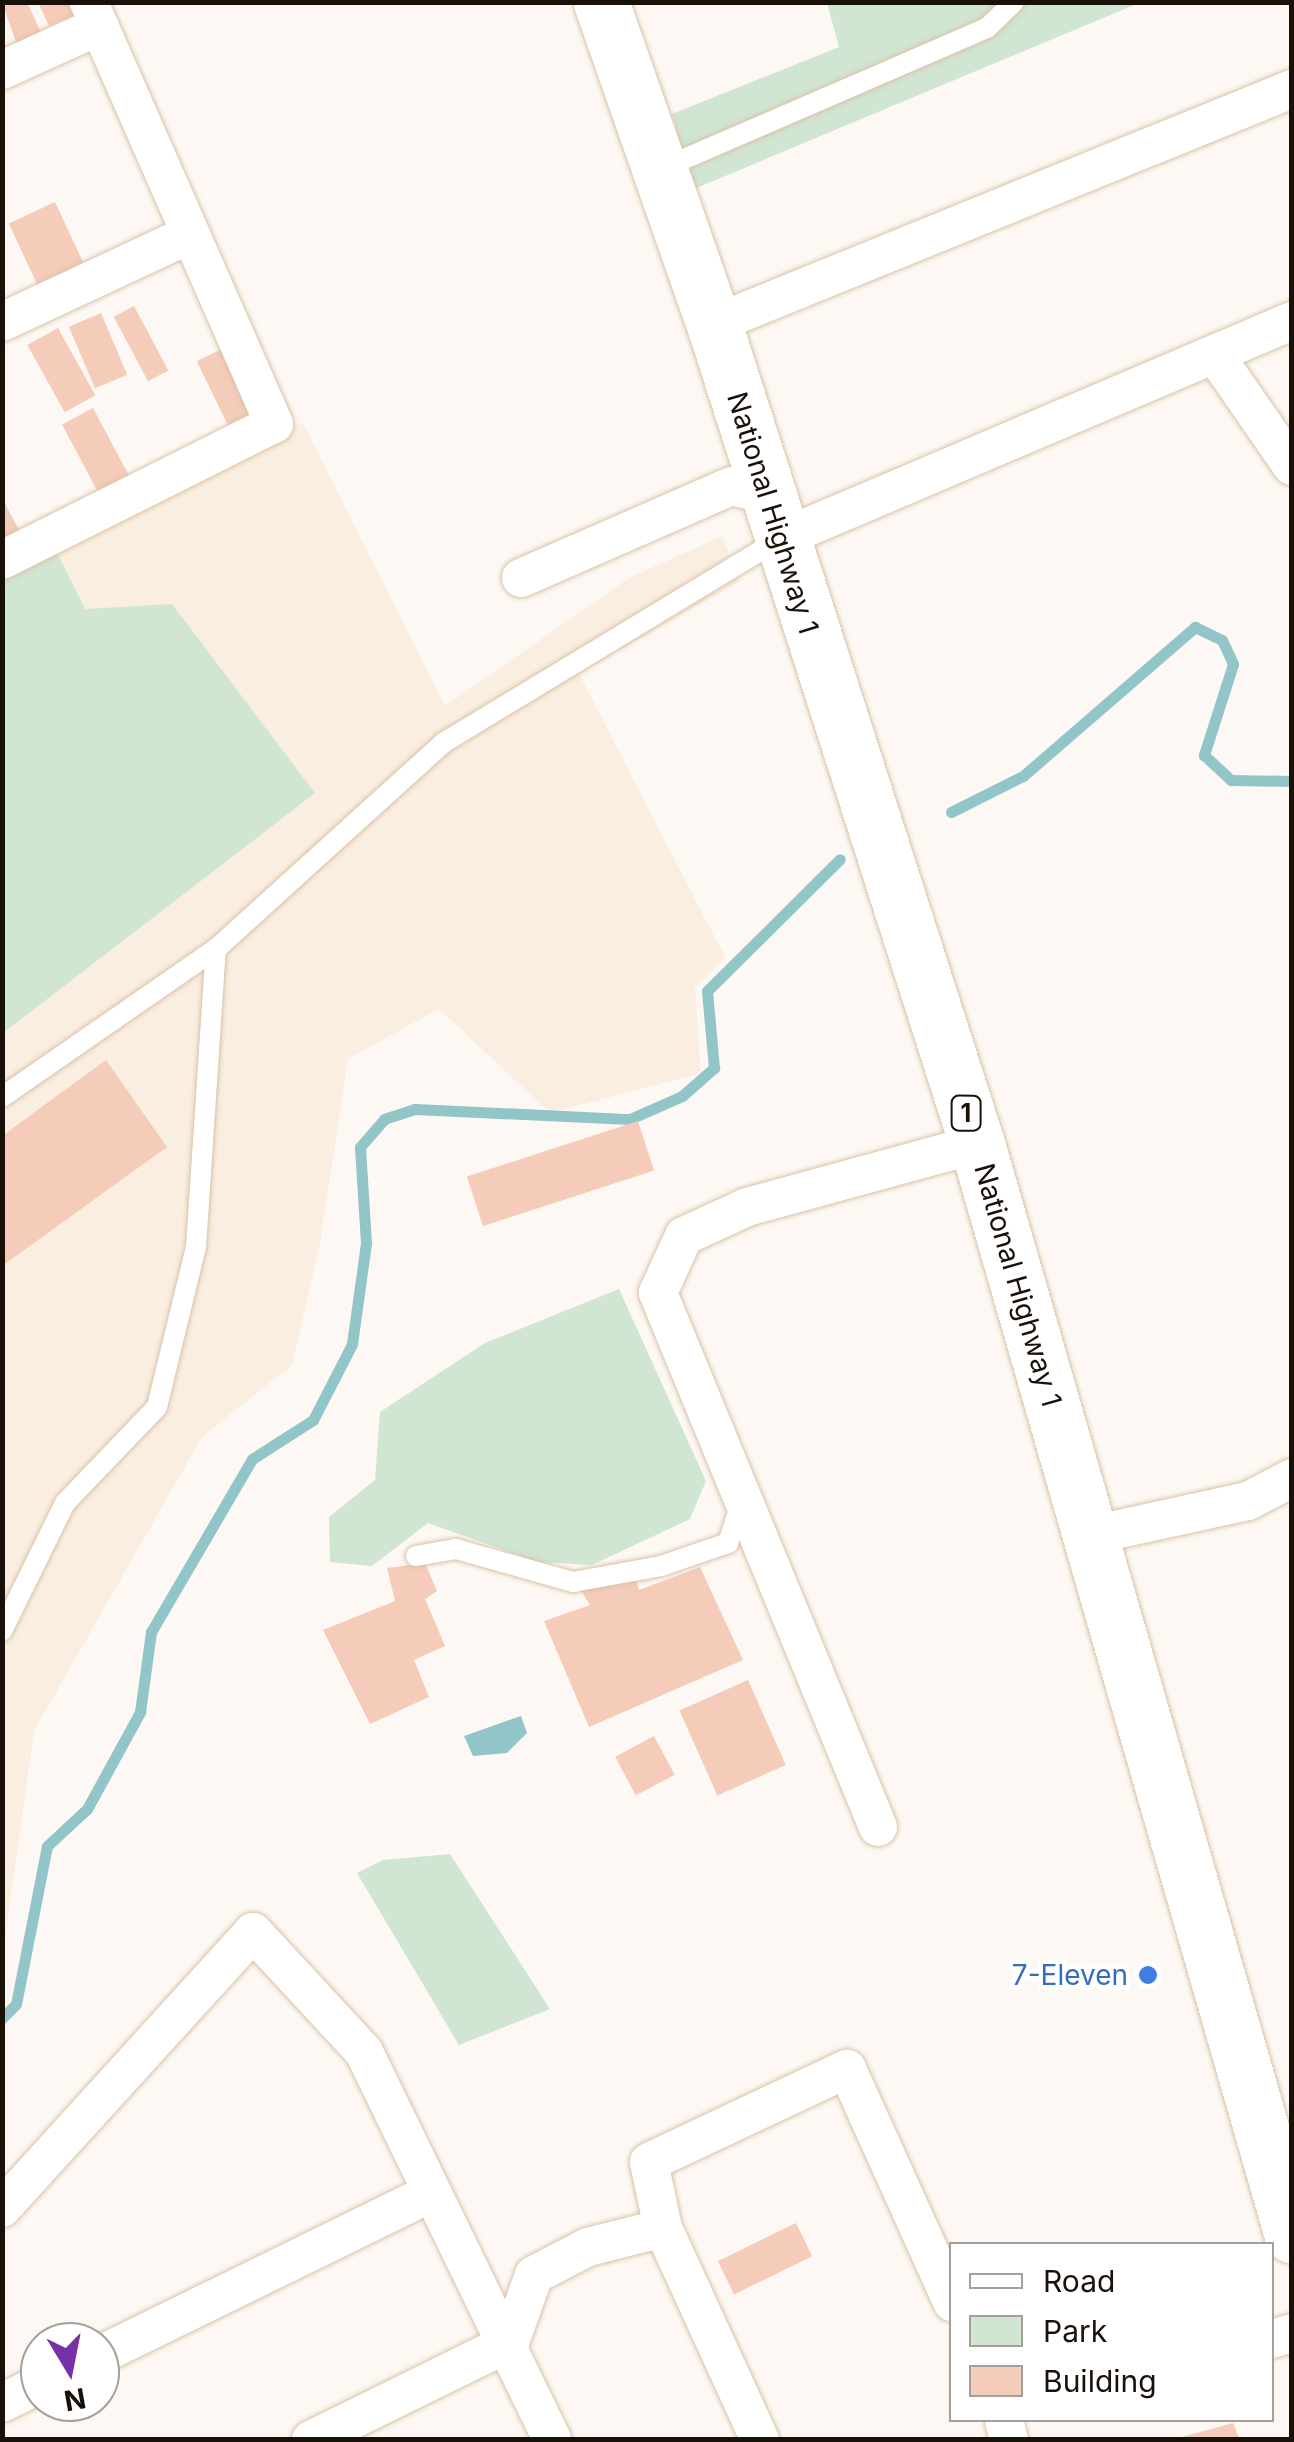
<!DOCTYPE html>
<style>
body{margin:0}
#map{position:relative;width:1294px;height:2442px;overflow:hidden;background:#fdf8f3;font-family:Inter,sans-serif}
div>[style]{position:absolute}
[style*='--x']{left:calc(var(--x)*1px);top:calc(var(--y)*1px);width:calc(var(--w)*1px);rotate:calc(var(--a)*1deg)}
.built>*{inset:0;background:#faeee1}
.green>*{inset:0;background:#d0e5d2}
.water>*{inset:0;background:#92c5c8}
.stream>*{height:11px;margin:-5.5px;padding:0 5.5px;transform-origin:5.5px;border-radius:5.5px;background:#92c5c8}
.building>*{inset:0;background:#f5cbb9;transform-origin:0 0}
.roads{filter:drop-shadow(0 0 2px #d9c2a7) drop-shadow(0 0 2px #d9c2a7)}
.lane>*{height:20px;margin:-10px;padding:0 10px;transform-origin:10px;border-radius:10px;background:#fff}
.street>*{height:38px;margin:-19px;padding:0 19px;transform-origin:19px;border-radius:19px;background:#fff}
.highway>*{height:55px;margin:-27.5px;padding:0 27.5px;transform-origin:27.5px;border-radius:27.5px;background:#fff}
.dots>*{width:28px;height:28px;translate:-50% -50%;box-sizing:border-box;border:5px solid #fff;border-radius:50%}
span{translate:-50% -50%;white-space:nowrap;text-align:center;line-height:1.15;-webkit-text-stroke:9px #fff;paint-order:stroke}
.shield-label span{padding:2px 8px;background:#fff;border:2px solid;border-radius:8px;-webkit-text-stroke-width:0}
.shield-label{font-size:25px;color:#191108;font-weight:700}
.street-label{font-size:28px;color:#191108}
.shop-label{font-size:28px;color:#366cbe}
.right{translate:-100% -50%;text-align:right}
.frame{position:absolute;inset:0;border:5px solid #191108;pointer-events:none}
.legend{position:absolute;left:949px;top:2242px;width:325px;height:180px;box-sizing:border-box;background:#fff;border:2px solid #a3a09c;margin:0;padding:12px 18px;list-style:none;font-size:30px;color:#191108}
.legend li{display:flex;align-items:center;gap:20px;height:50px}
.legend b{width:50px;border:2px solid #a3a09c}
.north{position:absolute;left:20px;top:2322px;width:100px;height:100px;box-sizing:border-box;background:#fff;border:2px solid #a3a09c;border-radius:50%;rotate:170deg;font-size:28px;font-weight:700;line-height:40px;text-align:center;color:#191108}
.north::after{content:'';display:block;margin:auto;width:35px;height:45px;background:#7531a5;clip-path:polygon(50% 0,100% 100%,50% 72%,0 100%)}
</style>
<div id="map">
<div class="built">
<i style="clip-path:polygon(303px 423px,445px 706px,629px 578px,722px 536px,740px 581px,579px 674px,725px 957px,695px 988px,701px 1073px,550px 1113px,439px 1009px,348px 1059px,320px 1243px,292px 1365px,202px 1437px,34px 1731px,3px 1953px,3px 579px)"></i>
</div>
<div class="green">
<i style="clip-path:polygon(827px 3px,1139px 3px,694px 189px,672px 114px,839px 47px)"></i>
<i style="clip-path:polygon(56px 551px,85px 609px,172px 604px,315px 793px,3px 1033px,3px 579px)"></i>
<i style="clip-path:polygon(619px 1289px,706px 1481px,690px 1519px,592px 1565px,537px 1562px,428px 1523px,372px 1566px,330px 1562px,329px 1517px,375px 1480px,380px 1412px,485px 1343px)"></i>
<i style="clip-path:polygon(450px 1854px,550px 2009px,459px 2045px,357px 1873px,383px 1860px)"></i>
</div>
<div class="water">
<i style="clip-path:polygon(521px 1716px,527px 1733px,507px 1753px,473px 1756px,464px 1736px)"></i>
</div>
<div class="stream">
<i style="--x:951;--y:812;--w:80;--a:-26.6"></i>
<i style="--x:1023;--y:776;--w:228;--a:-40.9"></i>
<i style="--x:1195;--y:627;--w:30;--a:26"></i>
<i style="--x:1222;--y:640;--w:26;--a:65"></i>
<i style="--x:1233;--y:664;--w:96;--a:107.7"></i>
<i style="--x:1204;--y:755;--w:37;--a:43"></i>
<i style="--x:1231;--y:780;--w:61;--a:0.9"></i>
<i style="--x:2;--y:2018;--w:20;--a:-45"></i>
<i style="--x:16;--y:2004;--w:161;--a:-78.9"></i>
<i style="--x:47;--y:1846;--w:54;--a:-42.8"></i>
<i style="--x:87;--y:1809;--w:111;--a:-61.3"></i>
<i style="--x:140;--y:1712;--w:81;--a:-82.2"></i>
<i style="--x:151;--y:1632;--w:200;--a:-59.7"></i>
<i style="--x:252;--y:1459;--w:72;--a:-32.6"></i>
<i style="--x:313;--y:1420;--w:85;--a:-62.8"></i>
<i style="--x:352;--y:1344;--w:102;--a:-82.1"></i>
<i style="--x:366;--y:1243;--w:96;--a:-93.6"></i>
<i style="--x:360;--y:1147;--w:37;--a:-49"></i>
<i style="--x:384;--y:1119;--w:33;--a:-18"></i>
<i style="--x:415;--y:1109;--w:215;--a:2.7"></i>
<i style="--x:630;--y:1119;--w:57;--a:-23.9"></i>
<i style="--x:682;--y:1096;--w:43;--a:-41.2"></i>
<i style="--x:714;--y:1068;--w:77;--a:-95.2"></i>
<i style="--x:707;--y:991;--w:187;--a:-44.8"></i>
</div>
<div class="building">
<i style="clip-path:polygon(2px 2px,27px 2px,43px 37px,18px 48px)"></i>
<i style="clip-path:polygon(38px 2px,69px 2px,75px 15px,49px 26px)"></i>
<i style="left:55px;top:202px;width:72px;height:51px;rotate:65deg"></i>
<i style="left:134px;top:306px;width:73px;height:23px;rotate:62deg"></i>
<i style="left:101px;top:313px;width:67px;height:35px;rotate:67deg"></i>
<i style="left:58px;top:328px;width:77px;height:35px;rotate:61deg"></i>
<i style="left:230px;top:345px;width:71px;height:37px;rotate:64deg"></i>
<i style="left:93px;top:408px;width:81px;height:35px;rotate:62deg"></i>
<i style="clip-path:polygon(2px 498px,20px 532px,2px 541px)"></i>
<i style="clip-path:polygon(106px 1060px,167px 1147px,2px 1266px,2px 1136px)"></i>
<i style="left:638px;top:1121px;width:52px;height:180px;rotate:72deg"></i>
<i style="clip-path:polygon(425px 1563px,437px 1591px,425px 1599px,445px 1646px,414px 1660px,429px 1697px,370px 1724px,323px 1630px,395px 1601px,387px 1568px)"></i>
<i style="clip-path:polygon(700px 1567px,743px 1660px,589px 1727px,544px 1621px,590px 1605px,580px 1589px,636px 1579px,639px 1590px)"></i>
<i style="left:748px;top:1680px;width:93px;height:75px;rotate:66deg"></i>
<i style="left:654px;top:1736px;width:44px;height:44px;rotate:62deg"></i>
<i style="left:796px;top:2223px;width:37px;height:87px;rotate:64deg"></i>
<i style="clip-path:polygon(1233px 2423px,1240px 2440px,1178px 2440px,1178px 2438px)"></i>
</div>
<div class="roads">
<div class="lane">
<i style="--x:661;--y:169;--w:355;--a:-23.4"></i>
<i style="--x:987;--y:28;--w:37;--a:-44"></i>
<i style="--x:2;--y:1097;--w:260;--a:-34.7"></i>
<i style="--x:216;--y:949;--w:307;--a:-42.2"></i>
<i style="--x:443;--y:743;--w:392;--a:-31.2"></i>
<i style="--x:416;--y:1556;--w:41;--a:-9.9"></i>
<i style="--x:456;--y:1549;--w:122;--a:15.8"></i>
<i style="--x:573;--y:1582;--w:89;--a:-10.3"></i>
<i style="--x:661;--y:1566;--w:71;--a:-18.9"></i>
<i style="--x:728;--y:1543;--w:42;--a:-72"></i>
<i style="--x:2;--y:1631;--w:143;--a:-63.8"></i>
<i style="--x:65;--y:1503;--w:133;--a:-46.2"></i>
<i style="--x:157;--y:1407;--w:165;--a:-76.3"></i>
<i style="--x:196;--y:1247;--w:299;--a:-86.2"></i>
</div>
<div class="street">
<i style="--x:2;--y:70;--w:107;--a:-24.4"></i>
<i style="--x:2;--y:322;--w:208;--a:-25"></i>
<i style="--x:714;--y:324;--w:624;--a:-22.13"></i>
<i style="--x:1215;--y:355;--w:135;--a:55.3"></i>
<i style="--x:782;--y:538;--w:554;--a:-23.05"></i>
<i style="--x:2;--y:560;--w:304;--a:-26.6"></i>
<i style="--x:274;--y:424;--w:461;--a:-113.7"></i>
<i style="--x:521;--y:578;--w:230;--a:-23.6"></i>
<i style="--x:732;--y:486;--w:37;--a:14"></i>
<i style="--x:1092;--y:1535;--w:160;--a:-12.3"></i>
<i style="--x:1248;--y:1501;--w:50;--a:-27.6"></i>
<i style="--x:878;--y:1827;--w:578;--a:-112.39"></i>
<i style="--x:658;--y:1293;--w:63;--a:-65.5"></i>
<i style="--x:684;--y:1236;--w:69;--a:-24.7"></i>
<i style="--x:747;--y:1207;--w:238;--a:-15.3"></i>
<i style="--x:2;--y:2208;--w:373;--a:-47.7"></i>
<i style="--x:253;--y:1932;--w:163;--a:47.2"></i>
<i style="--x:364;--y:2052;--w:431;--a:64.1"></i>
<i style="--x:1272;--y:2339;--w:21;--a:-17"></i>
<i style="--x:100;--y:2355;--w:366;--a:-26.1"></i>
<i style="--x:2;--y:2403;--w:42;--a:-26.6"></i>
<i style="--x:1004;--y:2420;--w:21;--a:76"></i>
<i style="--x:311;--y:2440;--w:222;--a:-26.2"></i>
<i style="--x:510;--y:2342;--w:71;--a:-70.3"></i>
<i style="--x:534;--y:2275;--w:61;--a:-27.4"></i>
<i style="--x:588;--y:2247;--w:77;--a:-14.2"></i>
<i style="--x:760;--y:2440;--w:233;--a:-114.6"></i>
<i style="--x:663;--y:2228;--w:67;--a:-102"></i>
<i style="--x:649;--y:2162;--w:219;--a:-25.2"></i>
<i style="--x:847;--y:2069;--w:256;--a:65.7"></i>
</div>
<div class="highway">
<i style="--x:601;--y:2;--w:341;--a:70.7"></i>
<i style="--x:714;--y:324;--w:861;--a:72.22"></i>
<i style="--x:977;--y:1144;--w:1136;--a:73.9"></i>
</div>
</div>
<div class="dots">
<i style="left:1148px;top:1975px;background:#3f7fe0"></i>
</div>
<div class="shield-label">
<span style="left:966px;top:1113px">1</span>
</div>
<div class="street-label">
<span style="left:773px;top:513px;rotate:73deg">National Highway 1</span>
<span style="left:1018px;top:1285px;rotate:74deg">National Highway 1</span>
</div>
<div class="shop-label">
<span class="right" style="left:1128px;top:1975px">7-Eleven</span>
</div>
<div class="frame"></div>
<ul class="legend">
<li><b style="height:12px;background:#fff"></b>Road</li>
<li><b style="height:28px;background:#d0e5d2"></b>Park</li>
<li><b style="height:28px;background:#f5cbb9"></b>Building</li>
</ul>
<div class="north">N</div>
</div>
